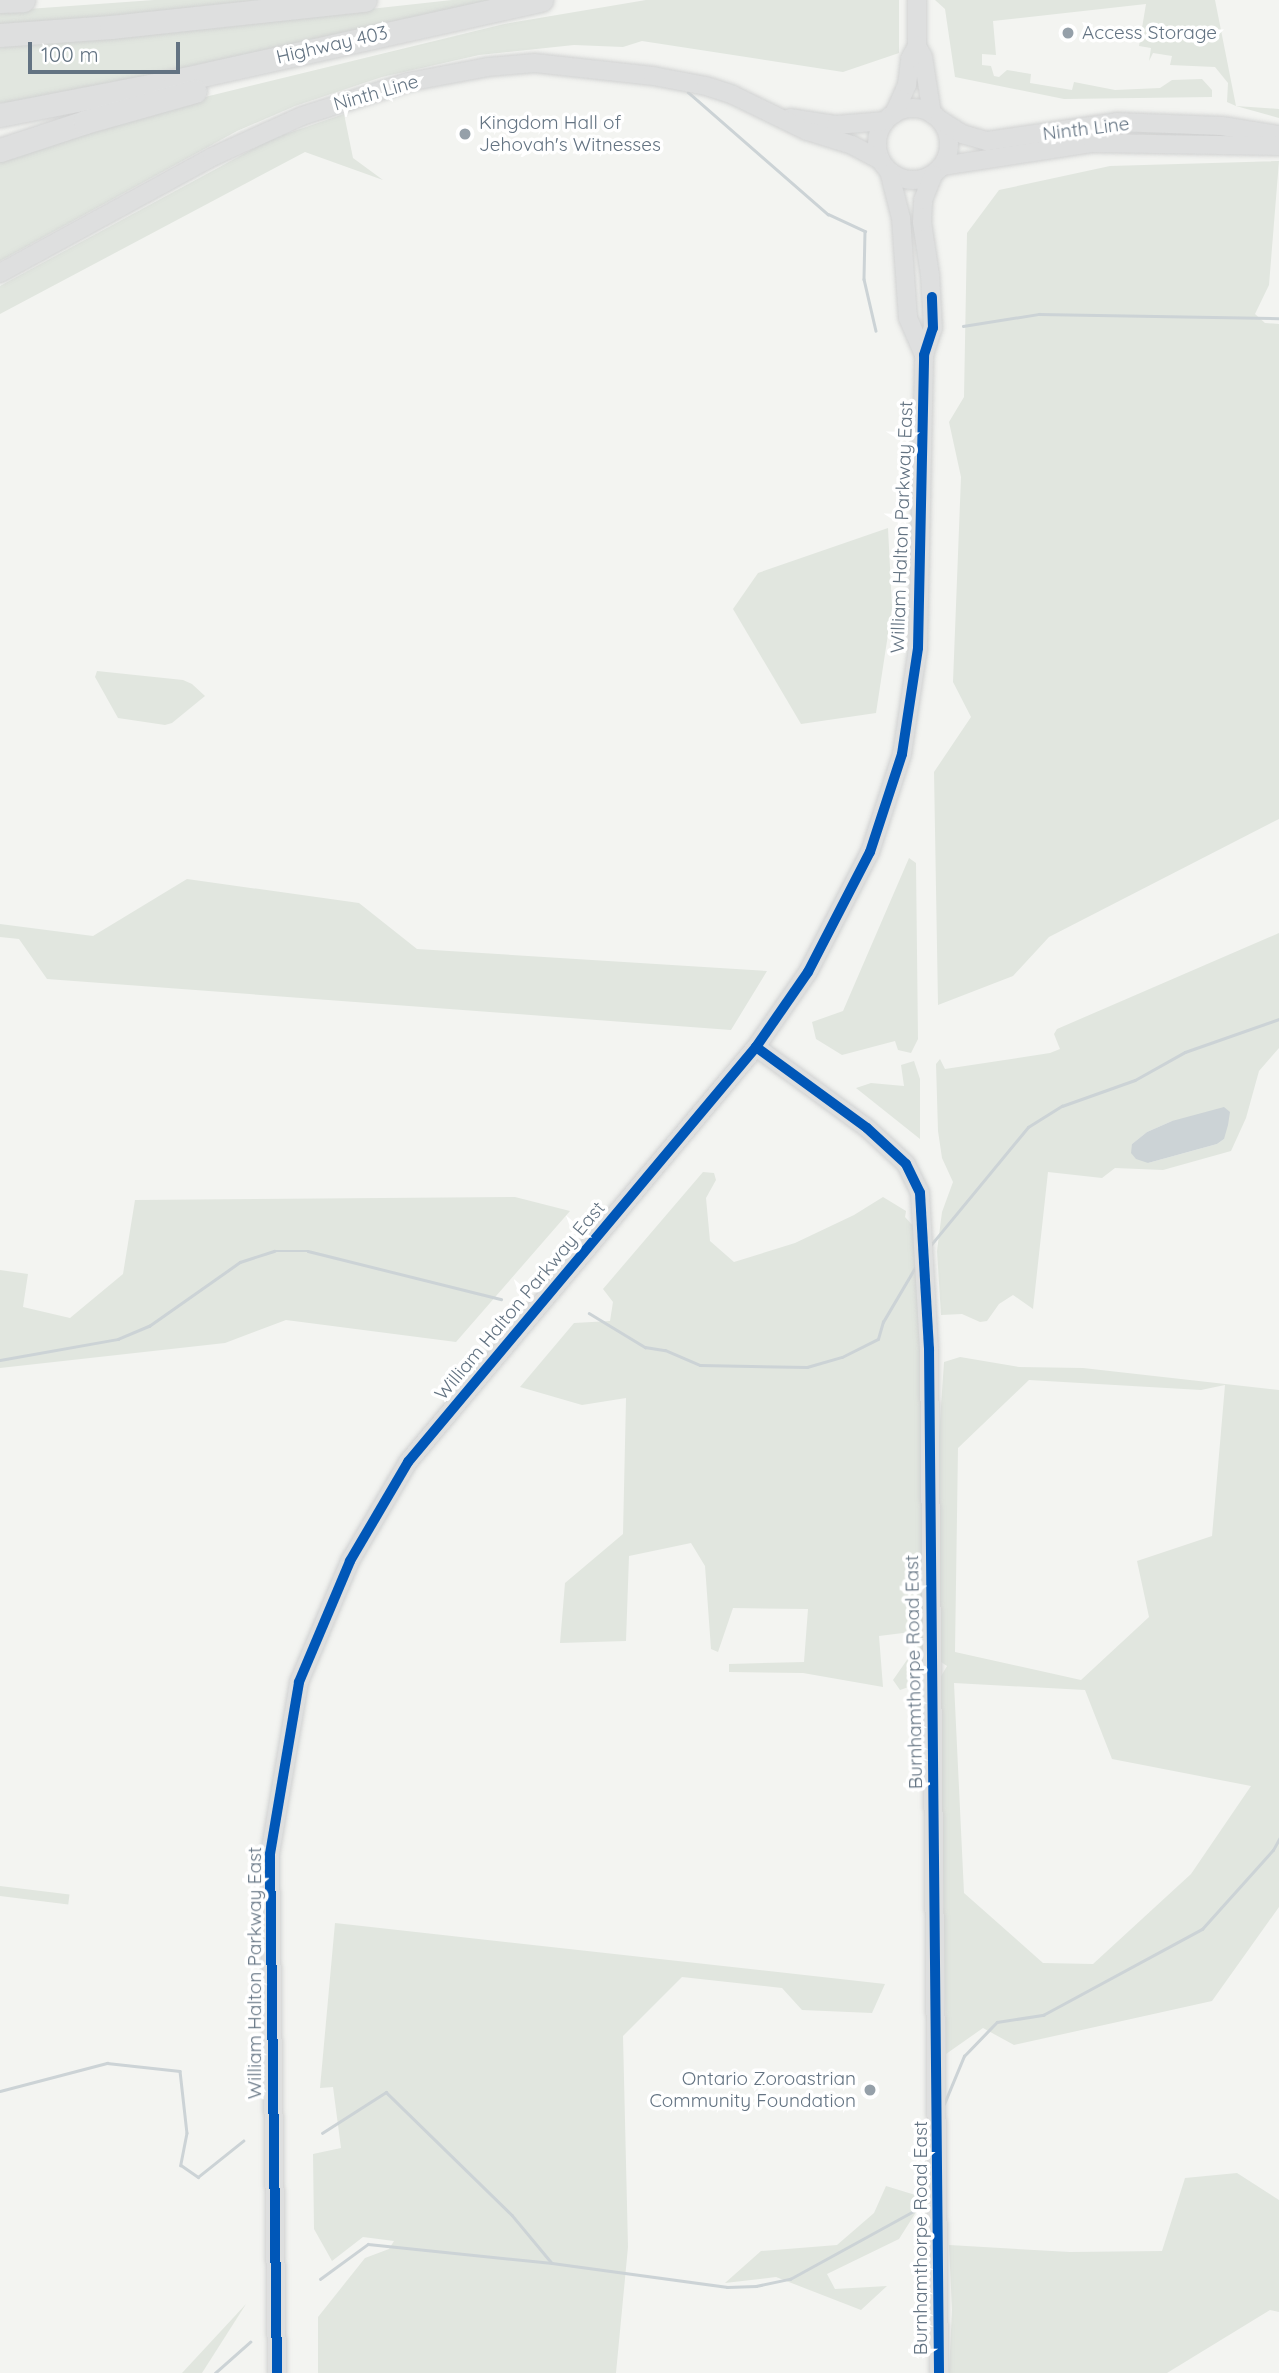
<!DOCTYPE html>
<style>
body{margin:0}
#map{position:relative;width:1279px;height:2373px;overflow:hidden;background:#f3f4f1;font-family:Quicksand,sans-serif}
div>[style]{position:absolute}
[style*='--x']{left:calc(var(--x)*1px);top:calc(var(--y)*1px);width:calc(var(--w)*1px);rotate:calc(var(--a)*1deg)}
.green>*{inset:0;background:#e1e6df;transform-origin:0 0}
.water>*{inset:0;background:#ccd3d6}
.stream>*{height:2.5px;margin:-1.25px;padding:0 1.25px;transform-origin:1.25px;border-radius:1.25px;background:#ccd3d6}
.roads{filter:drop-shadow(0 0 2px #d1d2d2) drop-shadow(0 0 2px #d1d2d2)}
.secondary>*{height:18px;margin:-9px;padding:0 9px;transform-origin:9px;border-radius:9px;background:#dedfdf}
.secondary>.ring{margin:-9px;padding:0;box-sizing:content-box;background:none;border:18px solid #dedfdf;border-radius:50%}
.highway>*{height:23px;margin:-11.5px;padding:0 11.5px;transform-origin:11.5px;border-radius:11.5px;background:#dedfdf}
.cycleway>*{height:10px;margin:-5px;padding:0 5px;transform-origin:5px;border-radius:5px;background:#0057b8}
.dots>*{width:19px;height:19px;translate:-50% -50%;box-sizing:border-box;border:4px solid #fff;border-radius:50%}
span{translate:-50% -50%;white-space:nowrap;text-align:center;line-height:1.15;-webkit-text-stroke:7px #fff;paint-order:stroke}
.poi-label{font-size:19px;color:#637382}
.left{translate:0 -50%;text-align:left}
.right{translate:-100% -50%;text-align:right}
.street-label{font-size:19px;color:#637382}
.scale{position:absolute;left:28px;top:42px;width:152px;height:32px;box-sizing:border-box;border:4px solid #637382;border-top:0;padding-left:9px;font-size:21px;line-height:24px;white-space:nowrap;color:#637382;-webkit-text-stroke:5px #fff;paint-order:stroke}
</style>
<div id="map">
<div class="green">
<i style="clip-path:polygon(154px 0,316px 0,0 29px,0 11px)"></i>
<i style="clip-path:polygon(452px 0,498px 0,216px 63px,31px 100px,0 103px,0 43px,207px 27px)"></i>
<i style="clip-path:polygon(646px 0,899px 0,899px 53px,843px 72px,642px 41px,623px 47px,574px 45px,479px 55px,382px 77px,295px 106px,237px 131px,0 261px,0 153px,209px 96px,504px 24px)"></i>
<i style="clip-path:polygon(935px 0,1215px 0,1236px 106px,1279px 109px,1279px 118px,1236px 106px,1227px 102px,1228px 83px,1215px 67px,1170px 65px,1172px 56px,1153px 53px,1149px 61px,1151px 48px,1139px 46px,1146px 4px,993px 21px,996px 55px,982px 54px,982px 65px,991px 66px,994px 76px,999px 77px,1007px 70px,1031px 74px,1030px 83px,1072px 90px,1074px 82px,1115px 90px,1160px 88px,1172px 80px,1202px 79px,1212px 90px,1212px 97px,1064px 99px,955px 77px,945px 9px)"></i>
<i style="clip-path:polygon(344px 114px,353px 158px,383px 180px,305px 152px,0 314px,0 286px,271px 139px)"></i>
<i style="clip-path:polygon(1279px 161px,1269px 285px,1255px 314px,1265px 323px,1279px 324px,1279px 819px,1049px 937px,1013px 976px,938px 1005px,934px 772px,971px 717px,953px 682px,961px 477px,949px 422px,964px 397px,967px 233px,999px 190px,1110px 166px)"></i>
<i style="clip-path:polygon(888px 528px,892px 608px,876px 713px,801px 724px,733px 609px,758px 573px)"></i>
<i style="clip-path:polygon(97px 671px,183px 680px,192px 684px,205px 696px,172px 723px,165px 725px,118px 718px,95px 677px)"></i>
<i style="clip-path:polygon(909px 858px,916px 863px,918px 1039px,911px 1053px,898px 1050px,895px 1041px,842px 1055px,816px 1039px,812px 1022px,843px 1011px)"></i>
<i style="clip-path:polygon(187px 879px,359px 903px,417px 949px,767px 971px,731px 1030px,47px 979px,19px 939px,0 937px,0 924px,93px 936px)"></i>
<i style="clip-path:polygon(evenodd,1279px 933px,1279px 1048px,1259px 1071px,1246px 1118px,1231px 1151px,1163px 1170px,1115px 1168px,1102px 1178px,1048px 1172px,1033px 1309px,1013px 1295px,999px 1304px,987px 1321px,980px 1322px,962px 1314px,941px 1315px,937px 1251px,942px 1212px,953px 1182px,942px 1158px,938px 1131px,936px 1064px,940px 1059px,945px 1069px,1050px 1053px,1060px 1049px,1054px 1034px,1057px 1029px,1279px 933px,1172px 1121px,1224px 1139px,1217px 1144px,1148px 1163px,1132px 1144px,1147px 1132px,1172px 1121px)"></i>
<i style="clip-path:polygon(914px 1061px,920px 1079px,920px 1139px,856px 1088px,871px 1083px,904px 1086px,901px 1065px)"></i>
<i style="clip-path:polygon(703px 1172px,714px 1173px,716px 1180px,706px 1198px,710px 1241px,734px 1262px,795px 1243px,854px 1215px,883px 1197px,906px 1211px,905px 1217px,916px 1229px,923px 1384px,926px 1681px,900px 1690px,893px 1680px,909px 1657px,911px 1632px,879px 1636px,883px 1687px,803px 1673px,729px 1672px,729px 1664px,804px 1662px,808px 1609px,733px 1608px,718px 1652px,711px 1649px,705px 1566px,691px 1543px,629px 1556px,626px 1641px,560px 1643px,565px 1583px,623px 1534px,626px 1398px,582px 1405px,520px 1387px,574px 1323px,610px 1321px,613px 1302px,603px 1289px)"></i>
<i style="clip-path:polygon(515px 1197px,570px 1211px,456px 1342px,286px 1320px,225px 1343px,0 1368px,0 1270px,28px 1274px,23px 1307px,70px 1318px,123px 1274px,135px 1200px)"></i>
<i style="clip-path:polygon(evenodd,960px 1357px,1019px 1367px,1083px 1368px,1279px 1390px,1279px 1907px,1212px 2001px,1014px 2045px,983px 2028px,946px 2054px,940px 1678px,947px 1666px,941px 1662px,938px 1610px,938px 1451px,944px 1362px,960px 1357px,1029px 1380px,1201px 1390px,1225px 1385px,1212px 1536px,1137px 1561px,1149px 1617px,1081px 1680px,955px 1652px,958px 1448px,1029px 1380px,960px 1357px,954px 1683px,1085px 1690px,1112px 1759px,1251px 1786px,1191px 1874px,1093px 1964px,1043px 1963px,964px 1893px,954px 1683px)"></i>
<i style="left:0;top:1886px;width:70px;height:10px;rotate:7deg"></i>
<i style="clip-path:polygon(335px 1923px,885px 1984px,872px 2013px,802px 2010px,782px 1988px,682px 1977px,623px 2036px,628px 2247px,616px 2373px,318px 2373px,318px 2317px,365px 2258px,389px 2249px,394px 2241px,363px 2237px,332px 2261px,314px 2229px,313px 2154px,341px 2148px,333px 2087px,320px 2088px)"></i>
<i style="clip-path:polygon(1237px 2173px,1279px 2200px,1279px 2312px,1270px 2310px,1167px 2373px,949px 2373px,952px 2310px,949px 2245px,1070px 2252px,1162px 2251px,1185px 2178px)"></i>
<i style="clip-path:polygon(886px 2186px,925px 2198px,899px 2239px,827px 2274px,835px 2289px,887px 2286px,861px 2310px,776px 2277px,725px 2283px,761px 2251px,837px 2245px,874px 2213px)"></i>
<i style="clip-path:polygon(246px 2304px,202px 2373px,182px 2373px)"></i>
</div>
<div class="water">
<i style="clip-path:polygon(1224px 1107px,1230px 1112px,1228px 1125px,1224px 1139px,1217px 1144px,1148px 1163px,1136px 1159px,1131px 1153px,1132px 1144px,1147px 1132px,1172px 1121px)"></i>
</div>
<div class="stream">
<i style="--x:688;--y:92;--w:186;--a:41.1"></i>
<i style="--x:828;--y:214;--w:41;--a:24.7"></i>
<i style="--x:865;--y:231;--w:48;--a:91.2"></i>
<i style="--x:864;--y:279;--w:53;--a:77"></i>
<i style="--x:963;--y:326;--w:77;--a:-9"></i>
<i style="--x:1039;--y:314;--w:240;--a:1"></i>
<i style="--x:930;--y:1246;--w:154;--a:-50.5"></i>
<i style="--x:1028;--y:1127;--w:40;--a:-32"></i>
<i style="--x:1062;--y:1106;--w:77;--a:-19.6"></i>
<i style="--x:1135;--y:1080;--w:57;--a:-29.2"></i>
<i style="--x:1185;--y:1052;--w:100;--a:-19.3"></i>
<i style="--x:589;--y:1313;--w:66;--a:31.3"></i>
<i style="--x:645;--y:1347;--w:20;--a:9"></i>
<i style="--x:665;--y:1350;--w:38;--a:23"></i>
<i style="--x:700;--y:1365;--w:107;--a:1.1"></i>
<i style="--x:807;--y:1367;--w:36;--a:-16"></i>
<i style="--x:842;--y:1357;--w:40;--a:-26.6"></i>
<i style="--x:878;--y:1339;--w:18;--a:-74"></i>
<i style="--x:883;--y:1322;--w:65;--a:-59.5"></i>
<i style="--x:0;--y:1360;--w:120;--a:-10.1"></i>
<i style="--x:118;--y:1339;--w:34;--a:-23"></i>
<i style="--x:149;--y:1326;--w:111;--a:-35.1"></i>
<i style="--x:240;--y:1262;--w:36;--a:-18"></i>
<i style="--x:274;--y:1251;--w:34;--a:0"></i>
<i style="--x:308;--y:1251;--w:199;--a:14"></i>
<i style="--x:0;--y:2091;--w:111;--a:-14.7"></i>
<i style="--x:107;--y:2063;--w:73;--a:6.3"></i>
<i style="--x:180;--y:2071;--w:62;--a:83.6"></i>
<i style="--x:187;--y:2133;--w:33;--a:101"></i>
<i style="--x:181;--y:2165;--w:21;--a:35"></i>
<i style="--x:198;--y:2177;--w:58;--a:-38.7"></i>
<i style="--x:944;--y:2104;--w:52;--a:-67.4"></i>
<i style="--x:964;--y:2056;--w:47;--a:-45.9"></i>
<i style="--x:997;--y:2022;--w:47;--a:-8.7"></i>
<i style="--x:1043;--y:2015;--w:181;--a:-28.4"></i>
<i style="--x:1202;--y:1929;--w:106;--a:-48.1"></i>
<i style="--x:1273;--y:1850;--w:13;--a:-61"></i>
<i style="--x:322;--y:2133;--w:76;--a:-32.6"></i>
<i style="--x:386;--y:2092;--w:176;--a:44.3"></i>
<i style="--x:512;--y:2215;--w:62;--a:50.2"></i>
<i style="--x:320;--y:2279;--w:59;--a:-36.1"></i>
<i style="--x:368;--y:2244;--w:185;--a:5.9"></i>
<i style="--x:552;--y:2263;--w:177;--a:7.8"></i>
<i style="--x:727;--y:2287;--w:29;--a:-2"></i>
<i style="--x:756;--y:2286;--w:35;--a:-12"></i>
<i style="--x:790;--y:2279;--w:149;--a:-28.8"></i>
<i style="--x:921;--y:2207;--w:52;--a:-86.7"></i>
<i style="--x:924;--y:2155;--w:14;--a:-69"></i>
<i style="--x:215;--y:2373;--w:47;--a:-41.5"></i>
</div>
<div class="roads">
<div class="secondary">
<i style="--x:917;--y:0;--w:46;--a:90"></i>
<i style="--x:917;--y:46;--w:13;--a:61"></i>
<i style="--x:923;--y:57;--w:58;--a:81"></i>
<i class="ring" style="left:877px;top:108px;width:54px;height:54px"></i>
<i style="--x:894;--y:114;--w:32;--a:-66"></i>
<i style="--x:907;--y:85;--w:26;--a:-83"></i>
<i style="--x:910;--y:59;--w:15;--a:-62"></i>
<i style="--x:790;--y:118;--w:47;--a:8.7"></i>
<i style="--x:836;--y:125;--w:49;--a:-4.7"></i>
<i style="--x:940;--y:120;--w:26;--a:32"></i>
<i style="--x:962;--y:134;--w:26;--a:16"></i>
<i style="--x:987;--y:141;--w:131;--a:-8.3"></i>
<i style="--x:1117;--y:122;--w:105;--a:2.2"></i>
<i style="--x:1222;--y:126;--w:58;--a:9"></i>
<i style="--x:942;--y:166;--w:153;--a:-8.7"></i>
<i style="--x:1093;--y:143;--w:186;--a:0.9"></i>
<i style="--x:889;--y:171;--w:49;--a:75.7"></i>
<i style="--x:901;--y:218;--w:100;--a:86"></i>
<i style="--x:908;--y:318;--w:40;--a:66.6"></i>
<i style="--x:0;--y:273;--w:242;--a:-28.7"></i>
<i style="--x:212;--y:157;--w:99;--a:-24.5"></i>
<i style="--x:302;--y:116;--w:111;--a:-17.8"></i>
<i style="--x:408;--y:82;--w:81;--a:-10.6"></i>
<i style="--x:488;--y:67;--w:47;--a:-4.9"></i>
<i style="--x:535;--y:63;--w:119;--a:6.3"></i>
<i style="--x:653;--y:76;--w:54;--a:10.7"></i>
<i style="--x:706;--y:86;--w:28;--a:18"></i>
<i style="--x:733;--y:95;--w:82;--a:25.9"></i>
<i style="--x:807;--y:131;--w:47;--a:17.3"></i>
<i style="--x:852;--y:145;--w:32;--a:28"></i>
<i style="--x:756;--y:1047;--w:137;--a:36.1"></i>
<i style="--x:867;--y:1128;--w:53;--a:42.7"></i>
<i style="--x:906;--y:1164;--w:32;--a:64"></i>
<i style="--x:920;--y:1193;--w:156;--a:86.7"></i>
<i style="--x:929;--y:1349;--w:1024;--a:89.44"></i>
<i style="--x:277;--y:2373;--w:519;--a:-90.77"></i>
<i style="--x:270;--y:1854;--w:174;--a:-80.4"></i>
<i style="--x:299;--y:1682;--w:131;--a:-67.1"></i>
<i style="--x:350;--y:1561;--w:115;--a:-59.6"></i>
<i style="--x:408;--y:1462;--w:542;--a:-50.02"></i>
<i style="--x:756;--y:1047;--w:91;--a:-55.3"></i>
<i style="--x:808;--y:972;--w:135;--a:-62.7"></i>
<i style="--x:870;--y:852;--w:103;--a:-71.9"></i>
<i style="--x:902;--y:754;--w:107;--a:-81.4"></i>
<i style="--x:918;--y:648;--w:293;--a:-88.8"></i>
<i style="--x:924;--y:355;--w:28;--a:-72"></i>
<i style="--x:933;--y:328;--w:53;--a:-93.2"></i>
<i style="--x:930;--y:275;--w:54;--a:-98.6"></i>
<i style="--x:922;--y:222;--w:22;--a:-87"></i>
<i style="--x:923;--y:200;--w:27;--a:-68"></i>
</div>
<div class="highway">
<i style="--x:0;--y:1;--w:23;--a:-2"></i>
<i style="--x:0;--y:35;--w:111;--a:-4.1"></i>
<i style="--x:111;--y:27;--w:255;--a:-6.1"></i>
<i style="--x:0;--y:115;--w:178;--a:-11"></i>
<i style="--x:175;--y:81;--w:375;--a:-12.5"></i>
<i style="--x:0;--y:150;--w:89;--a:-18.2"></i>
<i style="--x:85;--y:122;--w:114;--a:-15.7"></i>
</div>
</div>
<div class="cycleway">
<i style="--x:756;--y:1047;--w:137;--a:36.1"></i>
<i style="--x:867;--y:1128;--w:53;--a:42.7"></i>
<i style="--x:906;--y:1164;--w:32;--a:64"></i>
<i style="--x:920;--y:1193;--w:156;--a:86.7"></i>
<i style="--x:929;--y:1349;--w:1024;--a:89.44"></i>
<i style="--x:277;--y:2373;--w:519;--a:-90.77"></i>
<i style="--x:270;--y:1854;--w:174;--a:-80.4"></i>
<i style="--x:299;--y:1682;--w:131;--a:-67.1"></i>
<i style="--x:350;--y:1561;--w:115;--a:-59.6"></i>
<i style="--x:408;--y:1462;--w:542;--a:-50.02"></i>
<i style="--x:756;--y:1047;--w:91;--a:-55.3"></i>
<i style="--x:808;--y:972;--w:135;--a:-62.7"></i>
<i style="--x:870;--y:852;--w:103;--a:-71.9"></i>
<i style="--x:902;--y:754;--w:107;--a:-81.4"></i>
<i style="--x:918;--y:648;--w:293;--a:-88.8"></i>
<i style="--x:924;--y:355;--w:28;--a:-72"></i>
<i style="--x:933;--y:328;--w:31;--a:-92"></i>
</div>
<div class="dots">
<i style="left:1068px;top:33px;background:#95a0a9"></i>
<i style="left:465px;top:134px;background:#95a0a9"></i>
<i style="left:870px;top:2090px;background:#95a0a9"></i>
</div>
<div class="poi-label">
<span class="left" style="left:1082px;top:33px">Access Storage</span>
<span class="left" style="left:479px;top:134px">Kingdom Hall of<br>Jehovah's Witnesses</span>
<span class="right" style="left:856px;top:2090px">Ontario Zoroastrian<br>Community Foundation</span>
</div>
<div class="street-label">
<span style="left:332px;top:45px;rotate:-13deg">Highway 403</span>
<span style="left:376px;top:93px;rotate:-16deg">Ninth Line</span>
<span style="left:1086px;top:129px;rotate:-7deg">Ninth Line</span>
<span style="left:902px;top:527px;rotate:-88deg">William Halton Parkway East</span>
<span style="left:520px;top:1301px;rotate:-50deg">William Halton Parkway East</span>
<span style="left:914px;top:1672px;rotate:-91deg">Burnhamthorpe Road East</span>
<span style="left:255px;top:1973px;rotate:-90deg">William Halton Parkway East</span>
<span style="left:921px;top:2238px;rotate:-90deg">Burnhamthorpe Road East</span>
</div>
<div class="scale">100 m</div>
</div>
